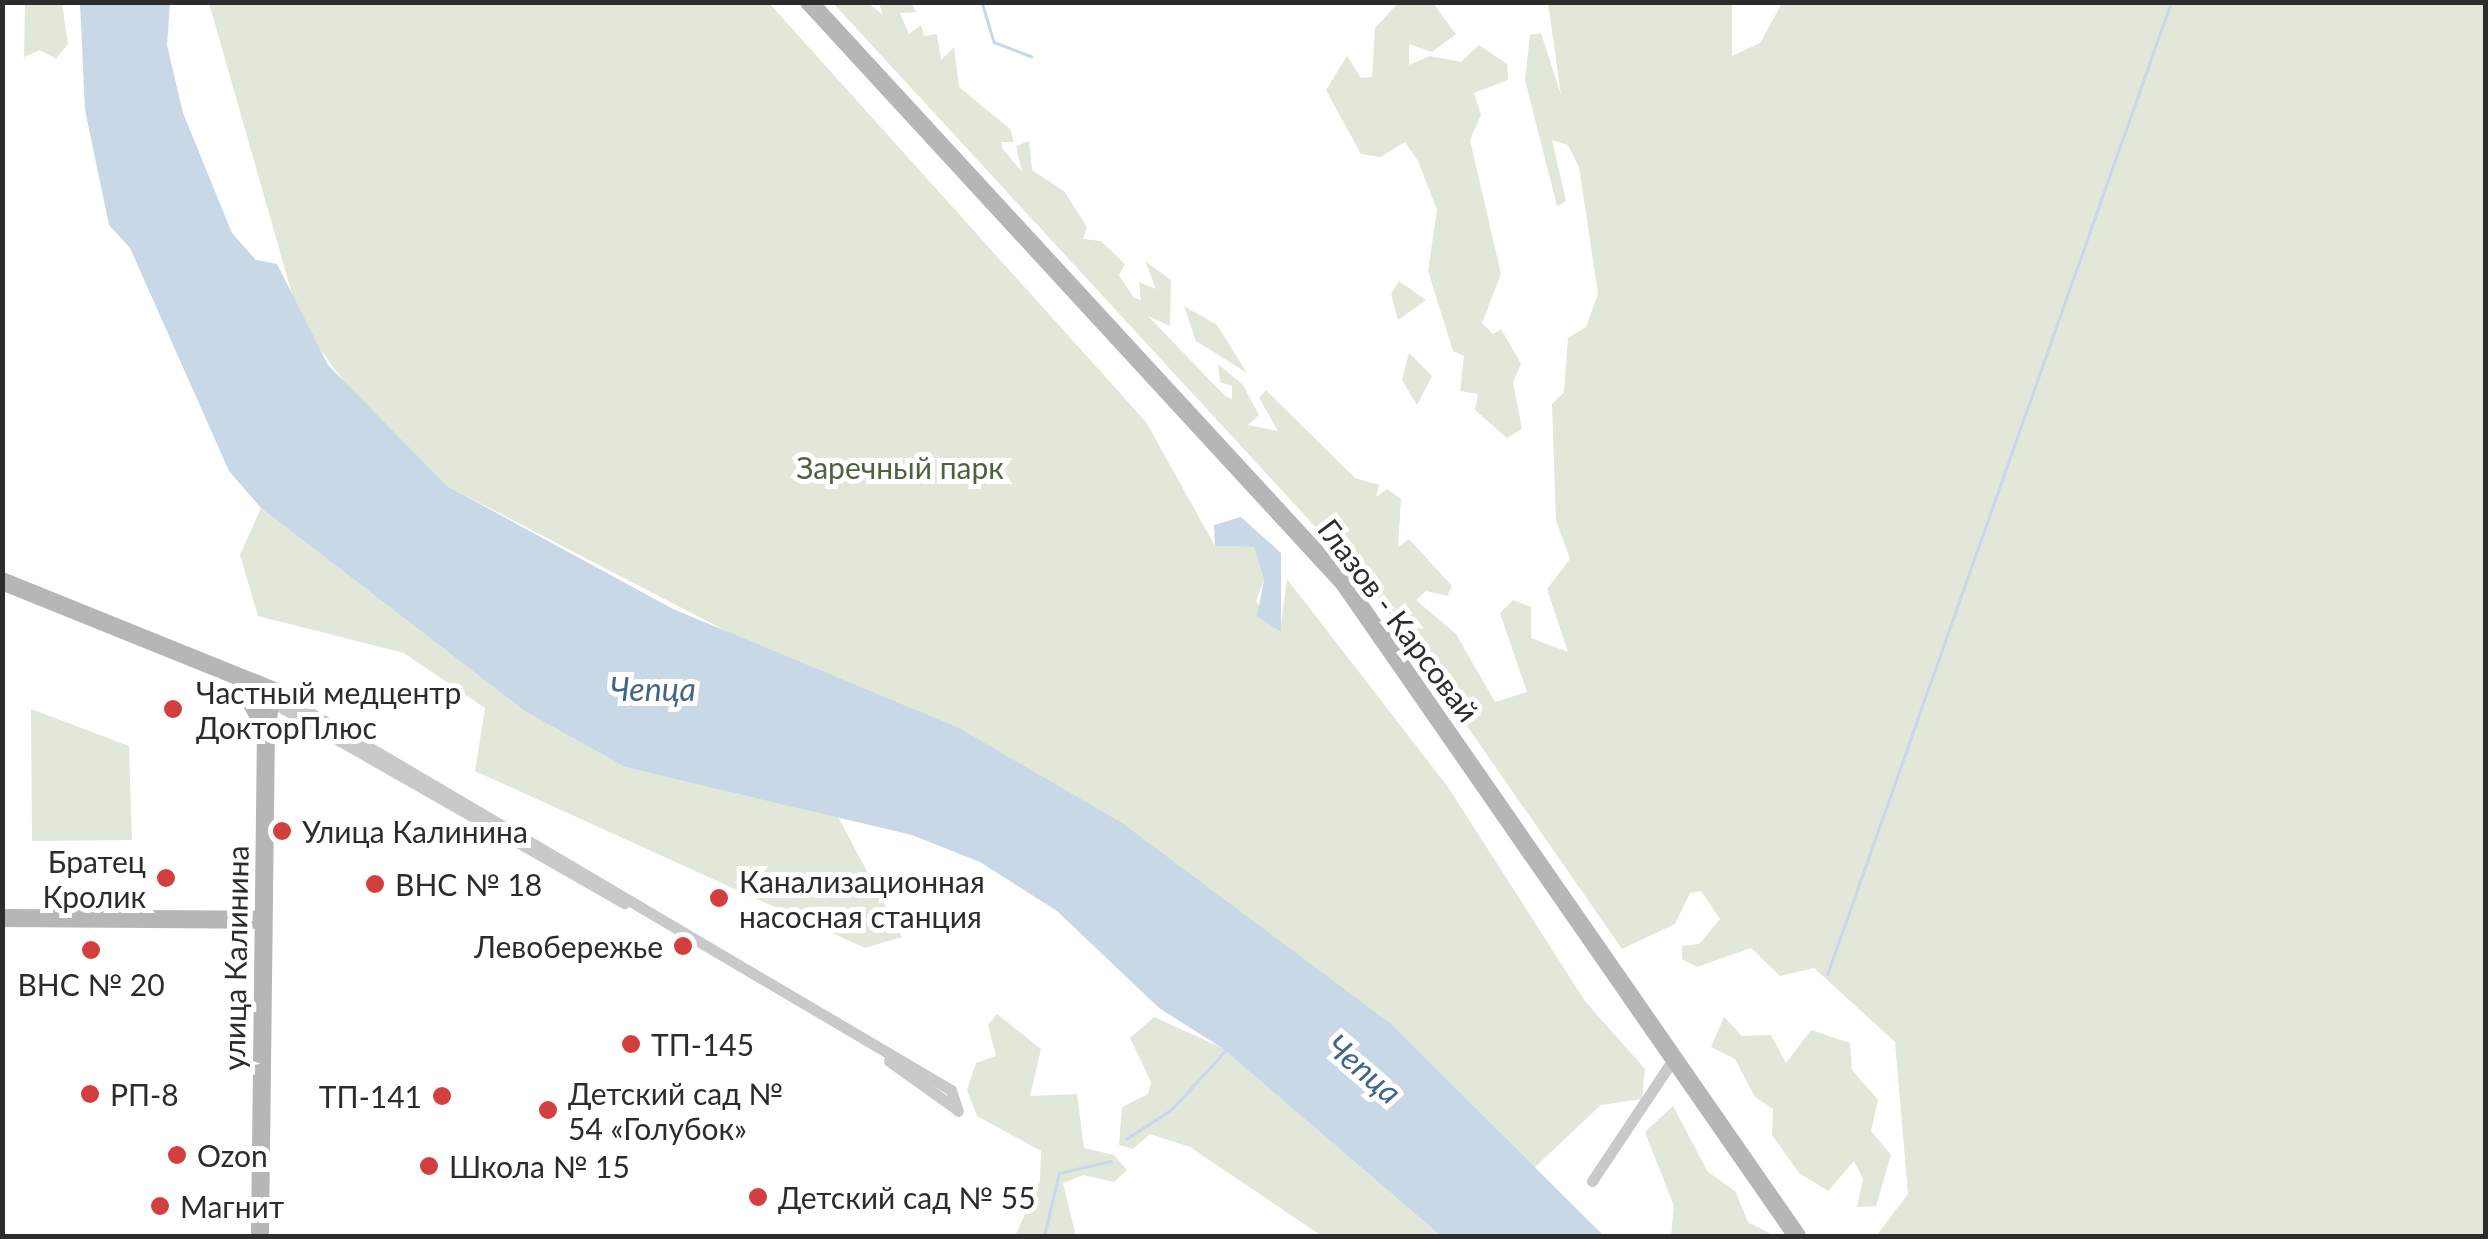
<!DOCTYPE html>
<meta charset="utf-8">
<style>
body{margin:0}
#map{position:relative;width:2488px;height:1239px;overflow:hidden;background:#fff;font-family:Lato,sans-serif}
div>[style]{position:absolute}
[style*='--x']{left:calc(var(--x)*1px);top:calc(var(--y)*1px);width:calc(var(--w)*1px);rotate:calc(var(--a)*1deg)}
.green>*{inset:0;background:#e1e8da}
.water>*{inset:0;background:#c8d8e7}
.stream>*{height:2.5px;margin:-1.25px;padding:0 1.25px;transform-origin:1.25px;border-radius:1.25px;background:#c8d8e7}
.street>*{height:11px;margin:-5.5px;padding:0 5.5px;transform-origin:5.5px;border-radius:5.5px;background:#c9c9c9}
.secondary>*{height:18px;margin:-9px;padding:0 9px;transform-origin:9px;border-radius:9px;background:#b6b6b6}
.dots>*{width:28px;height:28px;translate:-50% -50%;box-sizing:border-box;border:5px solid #fff;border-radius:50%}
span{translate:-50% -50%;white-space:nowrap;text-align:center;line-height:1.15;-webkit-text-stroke:10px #fff;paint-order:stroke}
.park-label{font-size:30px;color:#4c633e}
.street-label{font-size:30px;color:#2c2c2c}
.poi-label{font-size:30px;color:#2c2c2c}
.left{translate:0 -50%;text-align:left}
.right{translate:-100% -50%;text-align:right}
.water-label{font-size:32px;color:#436685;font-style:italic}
.frame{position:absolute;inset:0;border:5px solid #2c2c2c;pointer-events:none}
</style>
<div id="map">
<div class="green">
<i style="clip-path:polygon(1399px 2px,1433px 3px,1456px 34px,1432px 52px,1409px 44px,1409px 65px,1430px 56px,1461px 62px,1479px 45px,1507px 64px,1508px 80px,1474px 93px,1481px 115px,1470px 140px,1501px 274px,1482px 323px,1493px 334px,1501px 329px,1521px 364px,1513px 382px,1522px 429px,1507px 438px,1475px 410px,1478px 394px,1460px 391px,1464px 356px,1453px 351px,1428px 271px,1437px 210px,1418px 161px,1405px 142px,1381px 157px,1361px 154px,1326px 90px,1347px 56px,1361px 78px,1372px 77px,1375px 28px)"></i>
<i style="clip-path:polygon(25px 3px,62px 3px,68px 44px,56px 59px,40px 50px,24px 57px)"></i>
<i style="clip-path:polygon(209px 3px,769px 3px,1146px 422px,1215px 546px,1254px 547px,1264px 580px,1256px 601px,1280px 632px,1287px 579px,1448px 787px,1585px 1001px,1645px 1069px,1642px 1099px,1601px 1105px,1534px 1168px,1378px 1014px,726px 631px,447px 486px,360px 403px,300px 322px)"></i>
<i style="clip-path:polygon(833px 3px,868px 3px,883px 15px,879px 3px,911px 3px,917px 12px,900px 13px,909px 34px,921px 25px,924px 36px,937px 34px,941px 60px,954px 47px,959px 87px,1010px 129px,1014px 142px,1001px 142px,1003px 149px,1022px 172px,1016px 146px,1029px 141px,1032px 170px,1064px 191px,1087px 227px,1083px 239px,1101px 241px,1125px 264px,1119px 275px,1134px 298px,1141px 300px,1139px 282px,1156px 289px,1145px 261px,1171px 280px,1170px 326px,1148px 316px,1225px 396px,1232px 399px,1232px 386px,1220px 382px,1218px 364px,1243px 385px,1259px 415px,1248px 425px,1278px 431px,1259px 398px,1266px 390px,1355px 478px,1379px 485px,1376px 497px,1387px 489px,1401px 499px,1398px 547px,1409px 539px,1452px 586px,1447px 596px,1426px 591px,1416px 600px,1456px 634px,1495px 702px,1527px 692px,1500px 613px,1513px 600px,1531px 607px,1531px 638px,1568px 652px,1547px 589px,1570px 559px,1556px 520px,1552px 404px,1564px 392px,1568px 338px,1586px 327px,1598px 294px,1579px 167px,1568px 145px,1552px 140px,1566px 201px,1557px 206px,1525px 80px,1530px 35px,1541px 33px,1561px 95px,1548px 3px,1732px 3px,1732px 56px,1760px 43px,1782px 3px,2485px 3px,2485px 1236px,1876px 1236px,1908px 1194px,1895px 1042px,1814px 968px,1780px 976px,1751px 948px,1697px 967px,1682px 959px,1682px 946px,1699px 944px,1720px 919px,1701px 891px,1690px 893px,1675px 924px,1622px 949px,1369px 585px)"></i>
<i style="clip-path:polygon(1399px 281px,1426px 300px,1398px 320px,1391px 294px)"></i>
<i style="clip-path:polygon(1184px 306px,1217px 325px,1247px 373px,1196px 341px)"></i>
<i style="clip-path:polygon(1409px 353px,1432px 376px,1417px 405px,1402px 380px)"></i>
<i style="clip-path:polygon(261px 508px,526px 712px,625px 767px,837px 815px,902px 937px,865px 948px,475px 771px,485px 708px,404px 653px,258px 616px,240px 555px)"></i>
<i style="clip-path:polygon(31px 709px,129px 746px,132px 840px,32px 841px)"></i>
<i style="clip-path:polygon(997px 1014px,1041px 1049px,1030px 1096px,1077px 1094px,1084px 1148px,1114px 1155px,1127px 1170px,1114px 1182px,1083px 1175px,1063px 1183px,1076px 1236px,1015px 1236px,1040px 1181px,1041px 1151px,977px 1116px,967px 1090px,976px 1063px,996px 1056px,988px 1025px)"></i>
<i style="clip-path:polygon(1154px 1017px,1222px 1048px,1441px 1236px,1322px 1236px,1190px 1147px,1150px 1134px,1133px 1149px,1119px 1145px,1122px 1107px,1148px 1094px,1151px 1082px,1130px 1038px)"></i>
<i style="clip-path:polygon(1724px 1017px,1742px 1036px,1771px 1035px,1786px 1063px,1811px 1030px,1850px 1043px,1852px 1070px,1878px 1100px,1871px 1131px,1891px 1155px,1876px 1206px,1857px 1207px,1863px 1179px,1854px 1161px,1828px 1191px,1799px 1173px,1772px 1135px,1773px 1109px,1755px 1097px,1735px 1059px,1711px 1047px)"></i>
<i style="clip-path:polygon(1673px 1106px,1708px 1172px,1735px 1191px,1748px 1222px,1775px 1236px,1671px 1236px,1674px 1206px,1645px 1132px)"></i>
</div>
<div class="water">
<i style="clip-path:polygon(80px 3px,170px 3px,167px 45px,183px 113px,232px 233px,256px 260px,277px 264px,328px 365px,447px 486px,673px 609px,959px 728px,1122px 823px,1391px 1024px,1604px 1236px,1441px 1236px,1222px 1048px,1159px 1008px,1057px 911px,980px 862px,912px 835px,625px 767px,526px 712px,261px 508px,229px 471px,130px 248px,109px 225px,85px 110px)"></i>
<i style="clip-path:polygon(1241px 517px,1281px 553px,1281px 632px,1257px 616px,1264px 580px,1254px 547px,1215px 546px,1214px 525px)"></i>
</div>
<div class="stream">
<i style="--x:982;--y:2;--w:42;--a:73.3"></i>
<i style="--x:994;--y:42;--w:40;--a:21"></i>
<i style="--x:1827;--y:975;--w:1032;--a:-70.53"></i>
<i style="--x:1126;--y:1139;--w:55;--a:-33.1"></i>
<i style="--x:1172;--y:1109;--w:79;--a:-47.6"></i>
<i style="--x:1044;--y:1236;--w:65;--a:-76.6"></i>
<i style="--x:1059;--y:1173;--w:53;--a:-13"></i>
</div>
<div class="street">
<i style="--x:272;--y:690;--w:788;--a:30.5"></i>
<i style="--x:951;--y:1090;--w:22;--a:72"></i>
<i style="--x:270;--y:701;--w:408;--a:29.7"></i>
<i style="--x:889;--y:1061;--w:81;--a:35.5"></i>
<i style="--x:1592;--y:1181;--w:148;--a:-56.3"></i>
</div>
<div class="secondary">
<i style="--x:809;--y:2;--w:790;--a:47.36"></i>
<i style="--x:1344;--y:583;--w:795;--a:55.25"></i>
<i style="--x:2;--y:581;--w:291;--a:22"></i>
<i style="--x:272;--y:690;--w:34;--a:98"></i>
<i style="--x:243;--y:688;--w:47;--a:60.7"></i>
<i style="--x:266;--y:729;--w:507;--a:90.68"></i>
<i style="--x:2;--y:918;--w:261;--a:0.4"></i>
</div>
<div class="dots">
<i style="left:173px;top:709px;background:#d33f3e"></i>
<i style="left:282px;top:831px;background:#d33f3e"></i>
<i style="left:166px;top:878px;background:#d33f3e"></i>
<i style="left:375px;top:884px;background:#d33f3e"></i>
<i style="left:719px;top:898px;background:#d33f3e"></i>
<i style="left:683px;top:946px;background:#d33f3e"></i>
<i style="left:91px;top:950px;background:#d33f3e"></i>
<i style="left:631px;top:1044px;background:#d33f3e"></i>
<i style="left:90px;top:1094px;background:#d33f3e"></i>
<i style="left:442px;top:1096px;background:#d33f3e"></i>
<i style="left:548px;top:1110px;background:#d33f3e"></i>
<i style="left:177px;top:1155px;background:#d33f3e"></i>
<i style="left:429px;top:1166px;background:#d33f3e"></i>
<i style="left:758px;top:1197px;background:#d33f3e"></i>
<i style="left:160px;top:1206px;background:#d33f3e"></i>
</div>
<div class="park-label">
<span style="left:900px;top:467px">Заречный парк</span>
</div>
<div class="street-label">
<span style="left:1399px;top:620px;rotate:53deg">Глазов - Карсовай</span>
<span style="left:235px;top:958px;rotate:-89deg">улица Калинина</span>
</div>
<div class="poi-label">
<span class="left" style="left:196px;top:709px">Частный медцентр<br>ДокторПлюс</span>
<span class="left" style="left:302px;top:831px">Улица Калинина</span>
<span class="right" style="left:146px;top:878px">Братец<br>Кролик</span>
<span class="left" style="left:739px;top:898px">Канализационная<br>насосная станция</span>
<span class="left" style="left:395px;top:884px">ВНС № 18</span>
<span class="right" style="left:663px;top:946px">Левобережье</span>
<span style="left:91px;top:984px">ВНС № 20</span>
<span class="left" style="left:651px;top:1044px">ТП-145</span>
<span class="left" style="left:568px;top:1110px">Детский сад №<br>54 «Голубок»</span>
<span class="left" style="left:110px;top:1094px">РП-8</span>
<span class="right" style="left:422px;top:1096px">ТП-141</span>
<span class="left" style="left:197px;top:1155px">Ozon</span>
<span class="left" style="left:449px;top:1166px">Школа № 15</span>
<span class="left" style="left:778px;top:1197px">Детский сад № 55</span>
<span class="left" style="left:180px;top:1206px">Магнит</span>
</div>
<div class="water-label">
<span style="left:653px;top:689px">Чепца</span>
<span style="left:1364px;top:1069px;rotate:41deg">Чепца</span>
</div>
<div class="frame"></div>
</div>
